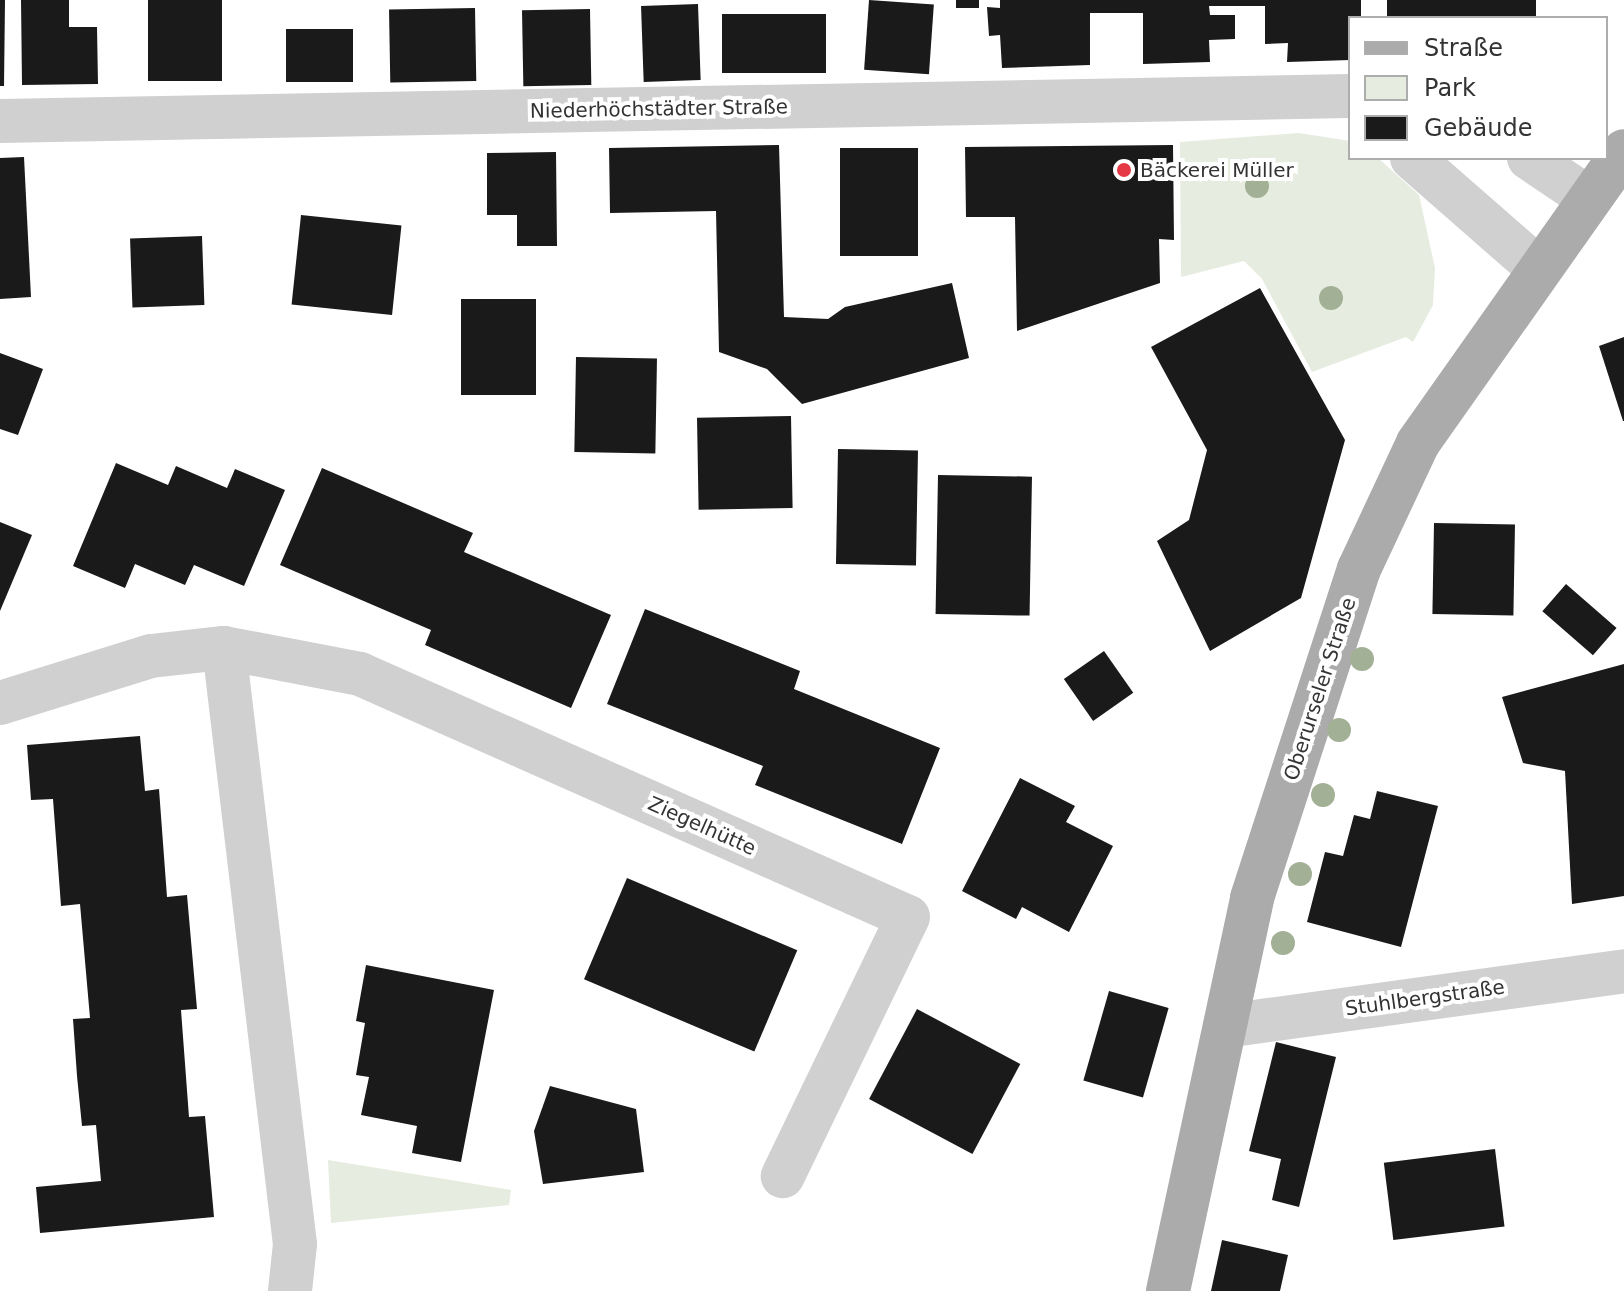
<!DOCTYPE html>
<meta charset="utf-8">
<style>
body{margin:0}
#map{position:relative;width:1624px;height:1291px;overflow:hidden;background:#fff;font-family:"DejaVu Sans",sans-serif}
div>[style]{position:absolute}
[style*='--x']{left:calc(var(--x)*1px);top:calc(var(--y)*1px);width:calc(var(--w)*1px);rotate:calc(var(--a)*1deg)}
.green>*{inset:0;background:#e6ecdf}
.building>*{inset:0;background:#1a1a1a;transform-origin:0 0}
.minor>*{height:44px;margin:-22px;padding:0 22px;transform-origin:22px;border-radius:22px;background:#d0d0d0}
.major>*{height:44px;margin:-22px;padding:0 22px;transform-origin:22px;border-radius:22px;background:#ababab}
.trees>*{width:24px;height:24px;margin:-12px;border-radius:50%;background:#a2b095}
.dots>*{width:22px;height:22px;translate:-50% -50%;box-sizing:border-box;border:4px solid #fff;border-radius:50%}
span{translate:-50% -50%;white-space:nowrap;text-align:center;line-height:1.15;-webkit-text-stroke:8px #fff;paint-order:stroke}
.street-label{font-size:20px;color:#333}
.poi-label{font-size:20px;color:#333}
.left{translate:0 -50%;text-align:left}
.legend{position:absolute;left:1348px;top:16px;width:260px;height:144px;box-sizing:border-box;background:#fff;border:2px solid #adadad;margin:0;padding:10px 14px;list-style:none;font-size:24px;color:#333}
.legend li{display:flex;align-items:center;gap:16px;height:40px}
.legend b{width:40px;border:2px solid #adadad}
</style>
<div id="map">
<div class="green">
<i style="clip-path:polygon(1299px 133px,1350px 141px,1350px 158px,1378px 158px,1419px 195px,1435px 268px,1433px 305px,1413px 342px,1406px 337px,1312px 372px,1262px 279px,1244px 261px,1181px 277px,1180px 142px)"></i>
<i style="clip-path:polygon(328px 1160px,511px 1190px,509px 1205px,331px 1223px)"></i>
</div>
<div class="building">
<i style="clip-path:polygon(0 0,5px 0,4px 86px,0 86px)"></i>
<i style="clip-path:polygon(21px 0,69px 0,69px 27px,97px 27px,98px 84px,22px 85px)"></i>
<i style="left:148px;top:0;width:74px;height:81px"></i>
<i style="left:869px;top:0;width:65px;height:70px;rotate:4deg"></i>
<i style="left:956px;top:0;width:23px;height:8px"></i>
<i style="clip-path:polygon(1000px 0,1361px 0,1361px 18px,1350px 18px,1350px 60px,1287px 62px,1288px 43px,1265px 44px,1265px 6px,1209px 6px,1210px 15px,1235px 15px,1235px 39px,1209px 40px,1210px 62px,1143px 64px,1143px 13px,1090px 13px,1090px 65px,1002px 68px,1000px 35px,989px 36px,987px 7px,1000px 8px)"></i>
<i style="left:1387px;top:0;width:149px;height:18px"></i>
<i style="left:698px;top:4px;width:76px;height:57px;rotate:88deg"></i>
<i style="left:475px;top:8px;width:73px;height:86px;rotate:89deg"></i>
<i style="left:590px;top:9px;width:76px;height:68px;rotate:89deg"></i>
<i style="left:826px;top:14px;width:59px;height:104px;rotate:90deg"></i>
<i style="left:286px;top:29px;width:67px;height:53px"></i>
<i style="clip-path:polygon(779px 145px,784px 317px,828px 319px,845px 307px,952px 283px,969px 358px,802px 404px,767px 369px,719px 352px,716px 211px,610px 213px,609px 148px)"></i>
<i style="clip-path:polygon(1173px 145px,1174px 240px,1159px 239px,1160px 283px,1017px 331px,1015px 217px,966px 217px,965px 147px)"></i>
<i style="left:840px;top:148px;width:78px;height:108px"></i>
<i style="clip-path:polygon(556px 152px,557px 246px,517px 246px,517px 215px,487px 215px,487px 153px)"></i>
<i style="clip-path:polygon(24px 157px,31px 297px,0 299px,0 158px)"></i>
<i style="left:301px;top:215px;width:101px;height:90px;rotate:6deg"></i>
<i style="left:202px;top:236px;width:69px;height:72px;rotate:88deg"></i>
<i style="clip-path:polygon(1260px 288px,1345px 440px,1301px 598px,1210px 651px,1157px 541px,1189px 520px,1207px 450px,1151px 347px)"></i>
<i style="left:536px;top:299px;width:96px;height:75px;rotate:90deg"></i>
<i style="clip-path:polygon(1624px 337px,1624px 421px,1623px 421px,1599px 346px)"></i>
<i style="clip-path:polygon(0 353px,43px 369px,18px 435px,0 429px)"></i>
<i style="left:576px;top:357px;width:81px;height:95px;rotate:1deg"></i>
<i style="left:791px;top:416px;width:92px;height:94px;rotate:89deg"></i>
<i style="left:838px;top:449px;width:80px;height:115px;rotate:1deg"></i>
<i style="clip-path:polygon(116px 463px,168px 485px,176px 466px,227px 488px,235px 469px,285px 490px,244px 586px,194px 565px,185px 585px,135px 564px,125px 588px,73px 566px)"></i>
<i style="clip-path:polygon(322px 468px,473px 533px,464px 552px,611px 615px,571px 708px,425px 645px,431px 630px,280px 565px)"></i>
<i style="left:938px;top:475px;width:94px;height:139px;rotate:1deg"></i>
<i style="clip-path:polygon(0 522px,32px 535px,0 611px)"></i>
<i style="left:1434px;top:523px;width:81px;height:91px;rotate:1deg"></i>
<i style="left:1566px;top:584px;width:67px;height:36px;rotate:41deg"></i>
<i style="clip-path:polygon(645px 609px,800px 671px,794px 689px,940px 748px,902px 844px,755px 785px,763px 766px,607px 704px)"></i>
<i style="left:1104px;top:651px;width:51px;height:49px;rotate:55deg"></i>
<i style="clip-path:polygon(1624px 664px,1624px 896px,1572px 904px,1565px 771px,1523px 763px,1502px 697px)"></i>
<i style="clip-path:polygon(140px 736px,145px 791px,159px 789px,167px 897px,187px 895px,197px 1009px,181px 1010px,189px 1117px,205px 1116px,214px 1217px,40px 1233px,36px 1187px,101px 1181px,96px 1125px,82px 1126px,77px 1076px,73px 1019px,90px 1018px,80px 904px,61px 906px,53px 799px,31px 800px,27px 745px)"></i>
<i style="clip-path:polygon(1020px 778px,1075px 806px,1066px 822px,1113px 846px,1069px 932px,1022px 907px,1016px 919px,962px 891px)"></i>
<i style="clip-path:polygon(1377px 791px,1438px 806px,1401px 947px,1307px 922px,1325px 852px,1343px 856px,1354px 815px,1370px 819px)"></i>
<i style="left:627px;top:878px;width:185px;height:110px;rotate:23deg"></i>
<i style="clip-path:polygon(366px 965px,494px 990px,461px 1162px,412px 1153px,417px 1126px,361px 1115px,369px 1077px,356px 1075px,365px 1023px,356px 1021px)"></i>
<i style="left:1109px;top:991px;width:62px;height:93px;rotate:16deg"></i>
<i style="left:917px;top:1009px;width:117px;height:102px;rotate:28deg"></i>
<i style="clip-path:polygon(1276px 1042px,1336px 1057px,1299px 1207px,1272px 1200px,1281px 1159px,1249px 1151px)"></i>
<i style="clip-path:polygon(550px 1086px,636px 1109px,644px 1172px,543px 1184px,534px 1131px)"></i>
<i style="left:1495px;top:1149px;width:78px;height:112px;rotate:83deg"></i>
<i style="clip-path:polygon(1222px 1240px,1288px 1255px,1280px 1291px,1211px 1291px)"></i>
</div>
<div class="minor">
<i style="--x:0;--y:121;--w:1350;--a:-1.06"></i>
<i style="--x:1412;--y:158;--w:169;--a:41.2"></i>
<i style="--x:1529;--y:158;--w:73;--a:33.9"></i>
<i style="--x:224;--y:648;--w:600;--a:83.21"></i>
<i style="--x:295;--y:1244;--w:47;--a:96.1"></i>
<i style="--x:0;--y:703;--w:158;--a:-17.3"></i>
<i style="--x:151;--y:656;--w:73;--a:-6.3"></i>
<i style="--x:224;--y:648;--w:138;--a:10.8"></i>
<i style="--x:360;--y:674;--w:599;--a:23.91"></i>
<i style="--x:908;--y:917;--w:288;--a:115.8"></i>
<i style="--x:1225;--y:1026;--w:403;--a:-7.8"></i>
</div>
<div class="major">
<i style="--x:1168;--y:1291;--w:402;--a:-77.9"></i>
<i style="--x:1252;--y:898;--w:346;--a:-72"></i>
<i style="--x:1359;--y:569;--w:139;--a:-64.9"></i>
<i style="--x:1418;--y:443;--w:357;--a:-54.8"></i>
</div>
<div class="trees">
<i style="left:1257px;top:186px"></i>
<i style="left:1331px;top:298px"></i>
<i style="left:1362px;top:659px"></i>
<i style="left:1339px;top:730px"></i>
<i style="left:1323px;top:795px"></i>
<i style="left:1300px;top:874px"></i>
<i style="left:1283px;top:943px"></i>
</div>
<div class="dots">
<i style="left:1124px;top:170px;background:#e63946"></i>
</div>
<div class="street-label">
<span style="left:659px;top:109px;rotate:-1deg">Niederhöchstädter Straße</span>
<span style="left:1320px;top:689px;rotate:-72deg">Oberurseler Straße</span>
<span style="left:702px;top:826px;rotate:24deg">Ziegelhütte</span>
<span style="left:1425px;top:998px;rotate:-8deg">Stuhlbergstraße</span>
</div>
<div class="poi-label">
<span class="left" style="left:1140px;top:170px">Bäckerei Müller</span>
</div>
<ul class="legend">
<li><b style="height:10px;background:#ababab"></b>Straße</li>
<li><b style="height:22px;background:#e6ecdf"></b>Park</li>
<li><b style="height:22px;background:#1a1a1a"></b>Gebäude</li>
</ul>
</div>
